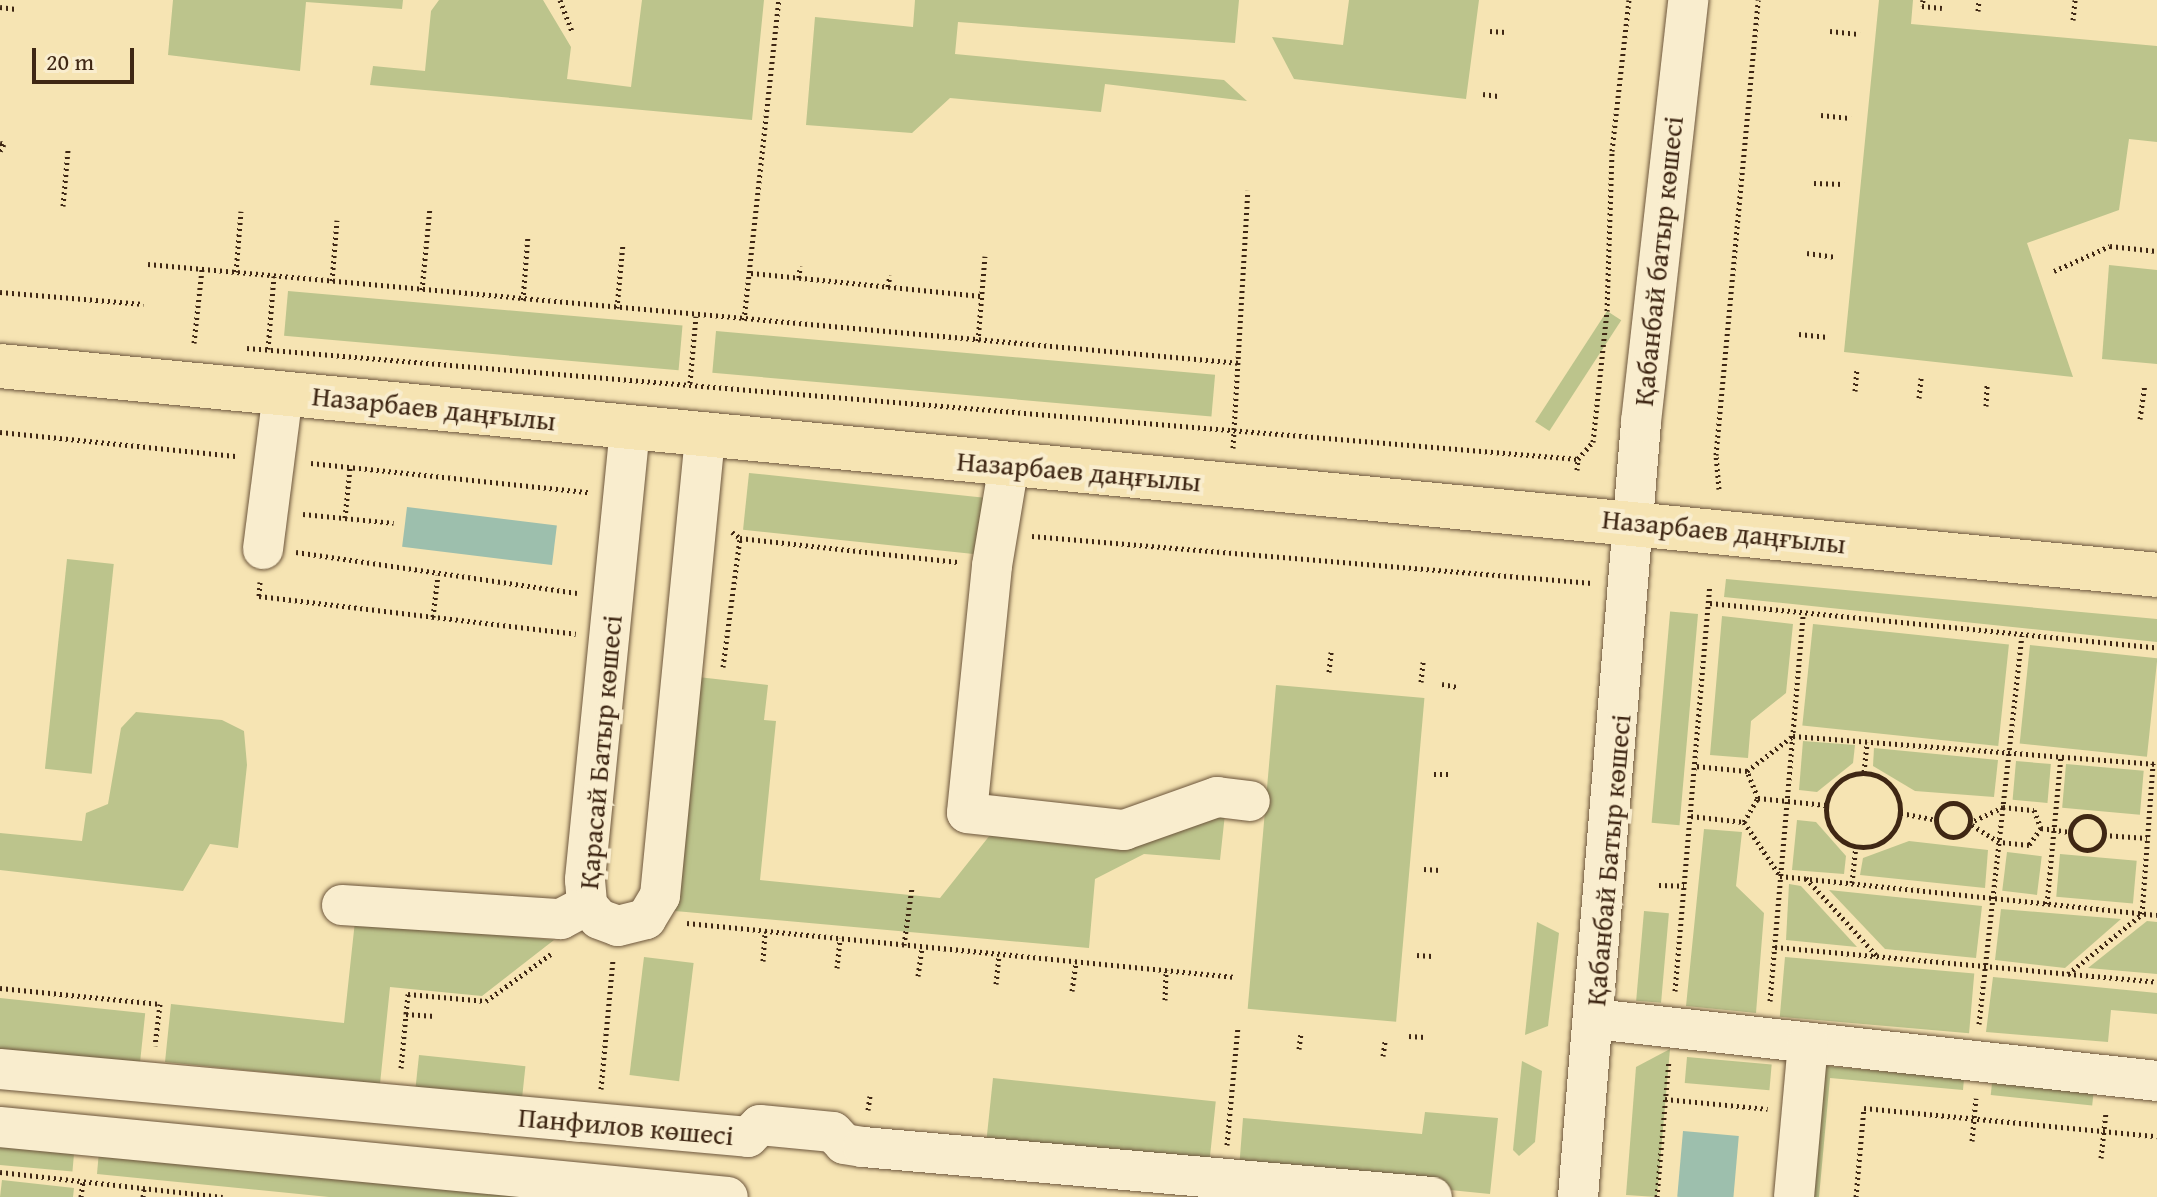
<!DOCTYPE html>
<meta charset="utf-8">
<style>
body{margin:0}
#map{position:relative;width:2157px;height:1197px;overflow:hidden;background:#f6e4b3;font-family:"Gentium Book Plus",serif}
div>[style]{position:absolute}
[style*='--x']{left:calc(var(--x)*1px);top:calc(var(--y)*1px);width:calc(var(--w)*1px);rotate:calc(var(--a)*1deg)}
.green>*{inset:0;background:#bcc48c;transform-origin:0 0}
.water>*{inset:0;background:#9dbfad;transform-origin:0 0}
.path>*{height:5px;margin-top:-2.5px;transform-origin:0;background:repeating-linear-gradient(90deg,#3f2714 0 2px,transparent 0 6px)}
.path>.ring{margin:-2.5px;padding:0;box-sizing:content-box;background:none;border:5px solid #3f2714;border-radius:50%}
.roads{filter:drop-shadow(0 0 2px #6d563c) drop-shadow(0 0 2px #6d563c)}
.minor>*{height:40px;margin:-20px;padding:0 20px;transform-origin:20px;border-radius:20px;background:#f9edce}
.major>*{height:44px;margin:-22px;padding:0 22px;transform-origin:22px;border-radius:22px;background:#f6e4b3}
span{translate:-50% -50%;white-space:nowrap;text-align:center;line-height:1.15;-webkit-text-stroke:8px #f9edce;paint-order:stroke}
.street-label{font-size:28px;color:#3f2714}
.scale{position:absolute;left:32px;top:48px;width:102px;height:36px;box-sizing:border-box;border:4px solid #3f2714;border-top:0;padding-left:10px;font-size:24px;line-height:28px;white-space:nowrap;color:#3f2714;-webkit-text-stroke:6px #f9edce;paint-order:stroke}
</style>
<div id="map">
<div class="green">
<i style="clip-path:polygon(173px 0,403px 0,402px 9px,306px 2px,300px 71px,168px 55px)"></i>
<i style="clip-path:polygon(439px 0,543px 0,571px 47px,567px 79px,631px 87px,642px 0,764px 0,752px 120px,370px 85px,373px 66px,425px 71px,431px 11px)"></i>
<i style="clip-path:polygon(915px 0,1239px 0,1235px 43px,958px 22px,955px 54px,1224px 80px,1247px 101px,1105px 84px,1101px 112px,950px 98px,912px 133px,806px 125px,815px 17px,913px 27px)"></i>
<i style="clip-path:polygon(1349px 0,1479px 0,1466px 99px,1294px 79px,1272px 37px,1343px 45px)"></i>
<i style="clip-path:polygon(1879px 0,1913px 0,1911px 24px,2157px 46px,2157px 142px,2129px 139px,2119px 210px,2027px 243px,2073px 377px,1844px 352px)"></i>
<i style="clip-path:polygon(2109px 265px,2157px 270px,2157px 364px,2102px 359px)"></i>
<i style="left:288px;top:291px;width:396px;height:45px;rotate:5deg"></i>
<i style="left:1607px;top:311px;width:17px;height:132px;rotate:33deg"></i>
<i style="left:716px;top:331px;width:501px;height:42px;rotate:5deg"></i>
<i style="left:749px;top:473px;width:239px;height:57px;rotate:6deg"></i>
<i style="left:67px;top:559px;width:47px;height:211px;rotate:6deg"></i>
<i style="clip-path:polygon(1726px 579px,2157px 619px,2157px 642px,1724px 597px)"></i>
<i style="left:1698px;top:614px;width:212px;height:28px;rotate:95deg"></i>
<i style="clip-path:polygon(1722px 616px,1793px 624px,1786px 693px,1751px 721px,1748px 758px,1710px 755px)"></i>
<i style="left:1813px;top:624px;width:197px;height:102px;rotate:6deg"></i>
<i style="left:2030px;top:645px;width:128px;height:99px;rotate:6deg"></i>
<i style="clip-path:polygon(698px 677px,768px 685px,764px 720px,776px 721px,760px 880px,940px 898px,994px 830px,1225px 814px,1220px 860px,1144px 854px,1095px 879px,1089px 948px,675px 911px)"></i>
<i style="left:1276px;top:685px;width:149px;height:325px;rotate:5deg"></i>
<i style="clip-path:polygon(136px 712px,222px 720px,244px 731px,247px 765px,238px 848px,210px 844px,183px 891px,0 870px,0 833px,82px 841px,86px 813px,108px 804px,121px 728px)"></i>
<i style="clip-path:polygon(1803px 741px,1855px 745px,1853px 763px,1817px 792px,1799px 790px)"></i>
<i style="clip-path:polygon(1874px 748px,1998px 760px,1994px 797px,1915px 791px,1873px 766px)"></i>
<i style="left:2016px;top:761px;width:35px;height:39px;rotate:5deg"></i>
<i style="left:2066px;top:764px;width:78px;height:44px;rotate:5deg"></i>
<i style="clip-path:polygon(1797px 820px,1816px 822px,1846px 856px,1844px 874px,1792px 870px)"></i>
<i style="clip-path:polygon(1704px 829px,1742px 832px,1736px 886px,1764px 913px,1756px 1013px,1686px 1006px)"></i>
<i style="clip-path:polygon(1909px 841px,1988px 850px,1985px 888px,1860px 875px,1863px 858px)"></i>
<i style="left:2007px;top:852px;width:35px;height:39px;rotate:7deg"></i>
<i style="left:2060px;top:854px;width:77px;height:43px;rotate:5deg"></i>
<i style="clip-path:polygon(1789px 884px,1801px 886px,1857px 947px,1786px 940px)"></i>
<i style="clip-path:polygon(1829px 890px,1982px 906px,1976px 958px,1885px 949px)"></i>
<i style="clip-path:polygon(2001px 909px,2121px 919px,2065px 968px,1995px 960px)"></i>
<i style="left:1644px;top:911px;width:25px;height:90px;rotate:5deg"></i>
<i style="clip-path:polygon(355px 921px,554px 940px,482px 996px,390px 987px,380px 1084px,165px 1062px,171px 1004px,344px 1023px)"></i>
<i style="clip-path:polygon(2147px 921px,2157px 922px,2157px 974px,2088px 968px)"></i>
<i style="clip-path:polygon(1537px 922px,1559px 933px,1548px 1026px,1525px 1035px)"></i>
<i style="left:644px;top:957px;width:50px;height:119px;rotate:7deg"></i>
<i style="left:1785px;top:957px;width:190px;height:60px;rotate:5deg"></i>
<i style="clip-path:polygon(1993px 977px,2157px 993px,2157px 1014px,2111px 1010px,2108px 1042px,1986px 1032px)"></i>
<i style="left:0;top:998px;width:146px;height:58px;rotate:6deg"></i>
<i style="clip-path:polygon(1670px 1049px,1657px 1197px,1626px 1195px,1636px 1067px)"></i>
<i style="left:419px;top:1055px;width:107px;height:36px;rotate:6deg"></i>
<i style="left:1687px;top:1057px;width:85px;height:26px;rotate:5deg"></i>
<i style="clip-path:polygon(1522px 1061px,1542px 1071px,1535px 1142px,1519px 1156px,1513px 1150px)"></i>
<i style="clip-path:polygon(1817px 1065px,1964px 1079px,1963px 1090px,1830px 1078px,1819px 1197px,1805px 1197px)"></i>
<i style="left:993px;top:1078px;width:224px;height:69px;rotate:6deg"></i>
<i style="left:1992px;top:1083px;width:102px;height:12px;rotate:6deg"></i>
<i style="clip-path:polygon(1425px 1112px,1498px 1118px,1490px 1194px,1239px 1169px,1243px 1118px,1422px 1134px)"></i>
<i style="left:0;top:1139px;width:75px;height:26px;rotate:5deg"></i>
<i style="clip-path:polygon(99px 1151px,588px 1197px,329px 1197px,97px 1174px)"></i>
<i style="clip-path:polygon(2px 1180px,74px 1188px,73px 1197px,0 1197px)"></i>
</div>
<div class="water">
<i style="left:407px;top:507px;width:151px;height:40px;rotate:7deg"></i>
<i style="left:1683px;top:1131px;width:56px;height:66px;rotate:5deg"></i>
</div>
<div class="path">
<i style="--x:560;--y:0;--w:33;--a:69"></i>
<i style="--x:1923;--y:0;--w:6;--a:99"></i>
<i style="--x:1922;--y:6;--w:20;--a:6"></i>
<i style="--x:0;--y:7;--w:16;--a:7"></i>
<i style="--x:1978;--y:11;--w:11;--a:-85"></i>
<i style="--x:2073;--y:20;--w:20;--a:-84"></i>
<i style="--x:1490;--y:31;--w:16;--a:4"></i>
<i style="--x:1830;--y:31;--w:30;--a:6"></i>
<i style="--x:1483;--y:94;--w:15;--a:8"></i>
<i style="--x:1821;--y:115;--w:30;--a:6"></i>
<i style="--x:0;--y:143;--w:4;--a:14"></i>
<i style="--x:4;--y:144;--w:8;--a:120"></i>
<i style="--x:1814;--y:183;--w:30;--a:2"></i>
<i style="--x:63;--y:206;--w:56;--a:-84.9"></i>
<i style="--x:1807;--y:253;--w:29;--a:8"></i>
<i style="--x:148;--y:264;--w:1097;--a:5.18"></i>
<i style="--x:2054;--y:271;--w:61;--a:-24.1"></i>
<i style="--x:2110;--y:246;--w:47;--a:6.1"></i>
<i style="--x:236;--y:272;--w:61;--a:-85.3"></i>
<i style="--x:751;--y:273;--w:231;--a:5.7"></i>
<i style="--x:799;--y:278;--w:12;--a:-85"></i>
<i style="--x:332;--y:281;--w:61;--a:-85.3"></i>
<i style="--x:888;--y:287;--w:12;--a:-81"></i>
<i style="--x:422;--y:290;--w:83;--a:-84.5"></i>
<i style="--x:0;--y:292;--w:144;--a:4.8"></i>
<i style="--x:523;--y:300;--w:65;--a:-85.6"></i>
<i style="--x:617;--y:308;--w:65;--a:-84.7"></i>
<i style="--x:744;--y:320;--w:322;--a:-83.8"></i>
<i style="--x:1799;--y:334;--w:29;--a:6"></i>
<i style="--x:978;--y:341;--w:85;--a:-85.3"></i>
<i style="--x:194;--y:343;--w:74;--a:-83.8"></i>
<i style="--x:247;--y:348;--w:1336;--a:4.77"></i>
<i style="--x:268;--y:349;--w:73;--a:-85.3"></i>
<i style="--x:690;--y:383;--w:67;--a:-84.9"></i>
<i style="--x:1855;--y:391;--w:21;--a:-85"></i>
<i style="--x:1919;--y:398;--w:20;--a:-84"></i>
<i style="--x:1986;--y:406;--w:21;--a:-87"></i>
<i style="--x:2140;--y:419;--w:34;--a:-82"></i>
<i style="--x:0;--y:432;--w:239;--a:5.8"></i>
<i style="--x:1233;--y:448;--w:258;--a:-86.7"></i>
<i style="--x:311;--y:463;--w:279;--a:6"></i>
<i style="--x:1577;--y:470;--w:11;--a:-85"></i>
<i style="--x:1578;--y:459;--w:23;--a:-49"></i>
<i style="--x:1593;--y:442;--w:132;--a:-83.9"></i>
<i style="--x:1607;--y:311;--w:160;--a:-88.2"></i>
<i style="--x:1612;--y:151;--w:152;--a:-83.6"></i>
<i style="--x:1719;--y:489;--w:34;--a:-95"></i>
<i style="--x:1716;--y:455;--w:457;--a:-84.7"></i>
<i style="--x:303;--y:514;--w:91;--a:5.6"></i>
<i style="--x:345;--y:518;--w:50;--a:-84.3"></i>
<i style="--x:732;--y:532;--w:10;--a:37"></i>
<i style="--x:740;--y:538;--w:219;--a:6.3"></i>
<i style="--x:1032;--y:536;--w:562;--a:4.8"></i>
<i style="--x:296;--y:552;--w:284;--a:8.3"></i>
<i style="--x:260;--y:582;--w:14;--a:94"></i>
<i style="--x:259;--y:596;--w:319;--a:6.8"></i>
<i style="--x:1710;--y:603;--w:449;--a:5.7"></i>
<i style="--x:433;--y:617;--w:42;--a:-83.2"></i>
<i style="--x:723;--y:667;--w:130;--a:-82.5"></i>
<i style="--x:1329;--y:672;--w:20;--a:-84"></i>
<i style="--x:1421;--y:682;--w:20;--a:-84"></i>
<i style="--x:1442;--y:684;--w:15;--a:11"></i>
<i style="--x:1747;--y:771;--w:58;--a:-37.3"></i>
<i style="--x:1793;--y:736;--w:365;--a:4.4"></i>
<i style="--x:1864;--y:772;--w:30;--a:-84"></i>
<i class="ring" style="left:1826px;top:773px;width:69px;height:69px"></i>
<i style="--x:1434;--y:774;--w:15;--a:0"></i>
<i style="--x:1758;--y:798;--w:68;--a:5.9"></i>
<i class="ring" style="left:1936px;top:803px;width:29px;height:29px"></i>
<i style="--x:2003;--y:807;--w:31;--a:6"></i>
<i style="--x:2034;--y:810;--w:19;--a:69"></i>
<i style="--x:2041;--y:828;--w:21;--a:125"></i>
<i style="--x:2029;--y:845;--w:30;--a:-174"></i>
<i style="--x:1999;--y:842;--w:36;--a:-148"></i>
<i style="--x:1969;--y:823;--w:38;--a:-25"></i>
<i style="--x:1901;--y:813;--w:36;--a:11"></i>
<i style="--x:1691;--y:816;--w:53;--a:6.5"></i>
<i style="--x:1744;--y:822;--w:28;--a:-60"></i>
<i style="--x:1758;--y:798;--w:29;--a:-112"></i>
<i style="--x:1747;--y:771;--w:52;--a:-174.5"></i>
<i class="ring" style="left:2070px;top:816px;width:29px;height:29px"></i>
<i style="--x:1744;--y:822;--w:65;--a:56.3"></i>
<i style="--x:1780;--y:876;--w:379;--a:5.9"></i>
<i style="--x:2041;--y:828;--w:29;--a:8"></i>
<i style="--x:2104;--y:835;--w:43;--a:4"></i>
<i style="--x:1424;--y:869;--w:16;--a:4"></i>
<i style="--x:1806;--y:878;--w:105;--a:47.7"></i>
<i style="--x:1852;--y:883;--w:36;--a:-84"></i>
<i style="--x:1659;--y:885;--w:25;--a:2"></i>
<i style="--x:2047;--y:904;--w:148;--a:-84.6"></i>
<i style="--x:687;--y:923;--w:551;--a:5.63"></i>
<i style="--x:904;--y:945;--w:59;--a:-82.1"></i>
<i style="--x:1775;--y:947;--w:384;--a:5.2"></i>
<i style="--x:1417;--y:955;--w:15;--a:4"></i>
<i style="--x:763;--y:961;--w:30;--a:-86"></i>
<i style="--x:837;--y:968;--w:30;--a:-84"></i>
<i style="--x:2068;--y:974;--w:95;--a:-39"></i>
<i style="--x:2142;--y:914;--w:151;--a:-85.8"></i>
<i style="--x:918;--y:976;--w:29;--a:-82"></i>
<i style="--x:996;--y:984;--w:30;--a:-84"></i>
<i style="--x:0;--y:988;--w:161;--a:5.7"></i>
<i style="--x:160;--y:1004;--w:42;--a:96.8"></i>
<i style="--x:1072;--y:991;--w:30;--a:-82"></i>
<i style="--x:1675;--y:991;--w:407;--a:-85.1"></i>
<i style="--x:1165;--y:1000;--w:30;--a:-88"></i>
<i style="--x:1770;--y:1001;--w:389;--a:-85.1"></i>
<i style="--x:406;--y:1014;--w:20;--a:-84"></i>
<i style="--x:408;--y:994;--w:78;--a:5.1"></i>
<i style="--x:486;--y:1001;--w:80;--a:-35.9"></i>
<i style="--x:1979;--y:1024;--w:391;--a:-83.7"></i>
<i style="--x:1409;--y:1036;--w:16;--a:4"></i>
<i style="--x:1299;--y:1049;--w:16;--a:-83"></i>
<i style="--x:1383;--y:1056;--w:15;--a:-82"></i>
<i style="--x:401;--y:1068;--w:54;--a:-84.7"></i>
<i style="--x:406;--y:1014;--w:29;--a:4"></i>
<i style="--x:601;--y:1089;--w:130;--a:-84.7"></i>
<i style="--x:1665;--y:1099;--w:103;--a:5.5"></i>
<i style="--x:868;--y:1110;--w:14;--a:-82"></i>
<i style="--x:1972;--y:1141;--w:43;--a:-84.7"></i>
<i style="--x:1227;--y:1145;--w:119;--a:-84.7"></i>
<i style="--x:2101;--y:1158;--w:46;--a:-83.8"></i>
<i style="--x:0;--y:1172;--w:224;--a:6.4"></i>
<i style="--x:81;--y:1197;--w:16;--a:-83"></i>
<i style="--x:143;--y:1197;--w:8;--a:-83"></i>
<i style="--x:1657;--y:1197;--w:137;--a:-85"></i>
<i style="--x:1856;--y:1197;--w:89;--a:-84.9"></i>
<i style="--x:1864;--y:1108;--w:294;--a:5.5"></i>
</div>
<div class="roads">
<div class="minor">
<i style="--x:630;--y:428;--w:454;--a:95.7"></i>
<i style="--x:585;--y:880;--w:25;--a:85"></i>
<i style="--x:587;--y:905;--w:18;--a:49"></i>
<i style="--x:599;--y:919;--w:20;--a:20"></i>
<i style="--x:618;--y:926;--w:29;--a:-14"></i>
<i style="--x:646;--y:919;--w:27;--a:-59"></i>
<i style="--x:660;--y:896;--w:462;--a:-84.4"></i>
<i style="--x:1009;--y:464;--w:103;--a:99.5"></i>
<i style="--x:992;--y:566;--w:248;--a:95.8"></i>
<i style="--x:967;--y:813;--w:158;--a:6.2"></i>
<i style="--x:1124;--y:830;--w:99;--a:-19.5"></i>
<i style="--x:1217;--y:797;--w:33;--a:7"></i>
<i style="--x:263;--y:549;--w:157;--a:-82.7"></i>
<i style="--x:342;--y:905;--w:219;--a:3.7"></i>
<i style="--x:561;--y:919;--w:30;--a:-28"></i>
<i style="--x:1594;--y:1019;--w:566;--a:6.28"></i>
<i style="--x:0;--y:1069;--w:751;--a:5.19"></i>
<i style="--x:748;--y:1137;--w:17;--a:-45"></i>
<i style="--x:760;--y:1125;--w:73;--a:5.5"></i>
<i style="--x:833;--y:1132;--w:16;--a:47"></i>
<i style="--x:844;--y:1144;--w:19;--a:9"></i>
<i style="--x:863;--y:1147;--w:571;--a:5.02"></i>
<i style="--x:0;--y:1127;--w:731;--a:5.49"></i>
<i style="--x:1578;--y:1197;--w:778;--a:-85.35"></i>
<i style="--x:1641;--y:422;--w:425;--a:-83.6"></i>
<i style="--x:1794;--y:1197;--w:155;--a:-84.8"></i>
</div>
<div class="major">
<i style="--x:0;--y:366;--w:2167;--a:5.53"></i>
</div>
</div>
<div class="street-label">
<span style="left:1658px;top:261px;rotate:-84deg">Қабанбай батыр көшесі</span>
<span style="left:434px;top:408px;rotate:6deg">Назарбаев даңғылы</span>
<span style="left:1079px;top:471px;rotate:5deg">Назарбаев даңғылы</span>
<span style="left:1724px;top:531px;rotate:6deg">Назарбаев даңғылы</span>
<span style="left:600px;top:752px;rotate:-85deg">Қарасай Батыр көшесі</span>
<span style="left:1608px;top:860px;rotate:-85deg">Қабанбай Батыр көшесі</span>
<span style="left:626px;top:1126px;rotate:5deg">Панфилов көшесі</span>
</div>
<div class="scale">20 m</div>
</div>
